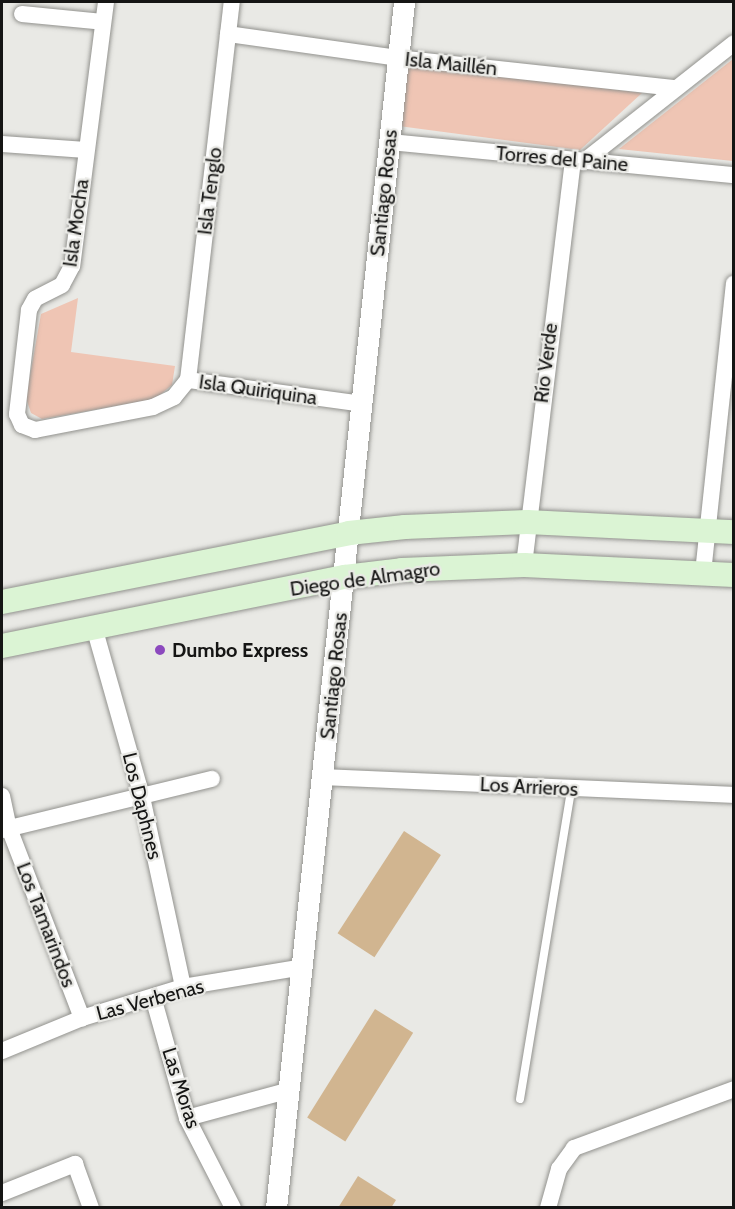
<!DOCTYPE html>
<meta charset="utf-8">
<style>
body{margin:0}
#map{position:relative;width:735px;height:1209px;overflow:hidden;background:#e9e9e5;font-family:Cabin,sans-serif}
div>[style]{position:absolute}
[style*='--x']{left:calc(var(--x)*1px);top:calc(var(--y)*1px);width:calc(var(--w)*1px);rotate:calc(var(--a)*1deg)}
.green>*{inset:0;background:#efc5b4}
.building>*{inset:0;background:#d1b590;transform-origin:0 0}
.roads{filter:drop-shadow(0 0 2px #92928e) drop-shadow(0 0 2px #92928e)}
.service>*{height:8px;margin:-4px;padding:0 4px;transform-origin:4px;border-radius:4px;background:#fff}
.minor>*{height:16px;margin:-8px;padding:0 8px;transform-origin:8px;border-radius:8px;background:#fff}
.tertiary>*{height:21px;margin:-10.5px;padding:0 10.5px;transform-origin:10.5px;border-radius:10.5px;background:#fff}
.secondary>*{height:24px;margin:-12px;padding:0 12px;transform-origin:12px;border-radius:12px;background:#dbf4d4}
.dots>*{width:16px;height:16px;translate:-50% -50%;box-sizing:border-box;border:3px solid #e9e9e5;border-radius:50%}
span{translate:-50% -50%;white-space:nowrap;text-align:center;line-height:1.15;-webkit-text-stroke:4.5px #e9e9e5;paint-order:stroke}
.street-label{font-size:20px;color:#151514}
.poi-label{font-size:20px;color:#151514;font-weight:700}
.left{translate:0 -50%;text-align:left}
.frame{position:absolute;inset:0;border:3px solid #151514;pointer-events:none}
</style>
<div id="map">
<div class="green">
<i style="clip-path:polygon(733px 59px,733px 161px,619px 149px)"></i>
<i style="clip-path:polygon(399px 62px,642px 93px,580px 150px,391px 125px)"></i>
<i style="clip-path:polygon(78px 298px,71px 352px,175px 366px,172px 385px,155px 399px,42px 419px,31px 413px,26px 398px,41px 314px)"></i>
</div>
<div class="building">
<i style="left:404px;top:831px;width:44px;height:122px;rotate:33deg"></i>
<i style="left:375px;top:1009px;width:45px;height:128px;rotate:32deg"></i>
<i style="clip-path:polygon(358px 1176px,396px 1200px,391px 1208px,338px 1208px)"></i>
</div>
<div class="roads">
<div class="service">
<i style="--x:520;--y:1099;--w:313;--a:-80.6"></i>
</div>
<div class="minor">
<i style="--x:106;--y:2;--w:266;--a:97.3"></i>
<i style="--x:72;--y:266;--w:21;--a:118"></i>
<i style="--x:62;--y:285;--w:30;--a:153"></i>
<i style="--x:35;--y:299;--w:13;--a:119"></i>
<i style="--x:29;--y:310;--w:105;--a:96.6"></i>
<i style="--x:17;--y:414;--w:12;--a:66"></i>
<i style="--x:22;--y:425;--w:14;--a:21"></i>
<i style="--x:35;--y:430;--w:120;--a:-11"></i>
<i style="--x:153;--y:407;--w:23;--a:-25"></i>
<i style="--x:174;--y:397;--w:22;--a:-51"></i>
<i style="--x:188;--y:380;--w:381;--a:-83.4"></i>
<i style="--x:22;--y:14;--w:81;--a:5.6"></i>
<i style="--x:228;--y:34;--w:172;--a:8"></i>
<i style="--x:398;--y:58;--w:278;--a:6.2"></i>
<i style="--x:390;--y:142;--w:346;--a:5.5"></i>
<i style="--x:2;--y:144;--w:84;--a:4.1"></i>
<i style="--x:583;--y:162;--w:192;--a:-38.2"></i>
<i style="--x:188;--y:380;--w:177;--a:7.8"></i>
<i style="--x:524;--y:565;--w:406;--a:-83.1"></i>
<i style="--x:703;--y:573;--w:291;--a:-83.9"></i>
<i style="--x:94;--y:627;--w:177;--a:74.2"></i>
<i style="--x:142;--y:797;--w:194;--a:77.8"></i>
<i style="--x:324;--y:777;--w:410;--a:2.5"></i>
<i style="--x:2;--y:796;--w:33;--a:78"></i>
<i style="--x:9;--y:828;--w:204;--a:69"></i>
<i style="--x:2;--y:830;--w:216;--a:-13.7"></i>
<i style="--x:153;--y:997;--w:126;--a:74.3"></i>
<i style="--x:187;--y:1118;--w:101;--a:62.9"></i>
<i style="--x:2;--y:1051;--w:87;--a:-22.4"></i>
<i style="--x:82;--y:1018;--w:106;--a:-17.1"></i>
<i style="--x:183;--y:987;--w:123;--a:-9.4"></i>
<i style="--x:187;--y:1118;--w:107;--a:-15.2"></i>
<i style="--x:2;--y:1193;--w:79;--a:-21.7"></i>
<i style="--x:75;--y:1164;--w:47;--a:70"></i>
<i style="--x:548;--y:1208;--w:41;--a:-74.2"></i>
<i style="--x:559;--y:1169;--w:26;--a:-54"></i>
<i style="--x:574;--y:1148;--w:171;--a:-20.2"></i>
</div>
<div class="tertiary">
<i style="--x:276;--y:1208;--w:1213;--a:-83.94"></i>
</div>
<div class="secondary">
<i style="--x:2;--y:602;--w:354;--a:-11.2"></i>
<i style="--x:349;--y:533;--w:56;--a:-6.1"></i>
<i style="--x:405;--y:527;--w:122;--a:-2.3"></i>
<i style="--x:527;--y:522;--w:207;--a:2.8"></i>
<i style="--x:2;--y:646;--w:350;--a:-11.4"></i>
<i style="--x:345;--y:577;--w:57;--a:-7"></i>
<i style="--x:402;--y:570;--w:122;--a:-2.3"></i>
<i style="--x:524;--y:565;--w:210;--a:2.7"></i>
</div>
</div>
<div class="dots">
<i style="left:160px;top:650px;background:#8c49be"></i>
</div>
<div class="street-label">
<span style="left:451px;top:64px;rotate:6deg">Isla Maillén</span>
<span style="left:562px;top:159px;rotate:5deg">Torres del Paine</span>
<span style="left:210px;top:191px;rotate:-83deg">Isla Tenglo</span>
<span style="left:384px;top:193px;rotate:-84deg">Santiago Rosas</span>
<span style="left:76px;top:223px;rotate:-82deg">Isla Mocha</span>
<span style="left:546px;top:363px;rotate:-83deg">Río Verde</span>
<span style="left:258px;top:390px;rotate:8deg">Isla Quiriquina</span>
<span style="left:365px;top:579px;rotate:-8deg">Diego de Almagro</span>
<span style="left:334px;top:676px;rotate:-84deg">Santiago Rosas</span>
<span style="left:529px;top:787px;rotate:3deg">Los Arrieros</span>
<span style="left:142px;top:806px;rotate:76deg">Los Daphnes</span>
<span style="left:46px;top:925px;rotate:69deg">Los Tamarindos</span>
<span style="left:150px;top:1000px;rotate:-15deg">Las Verbenas</span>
<span style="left:181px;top:1088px;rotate:72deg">Las Moras</span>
</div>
<div class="poi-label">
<span class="left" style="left:172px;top:650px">Dumbo Express</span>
</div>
<div class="frame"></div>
</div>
